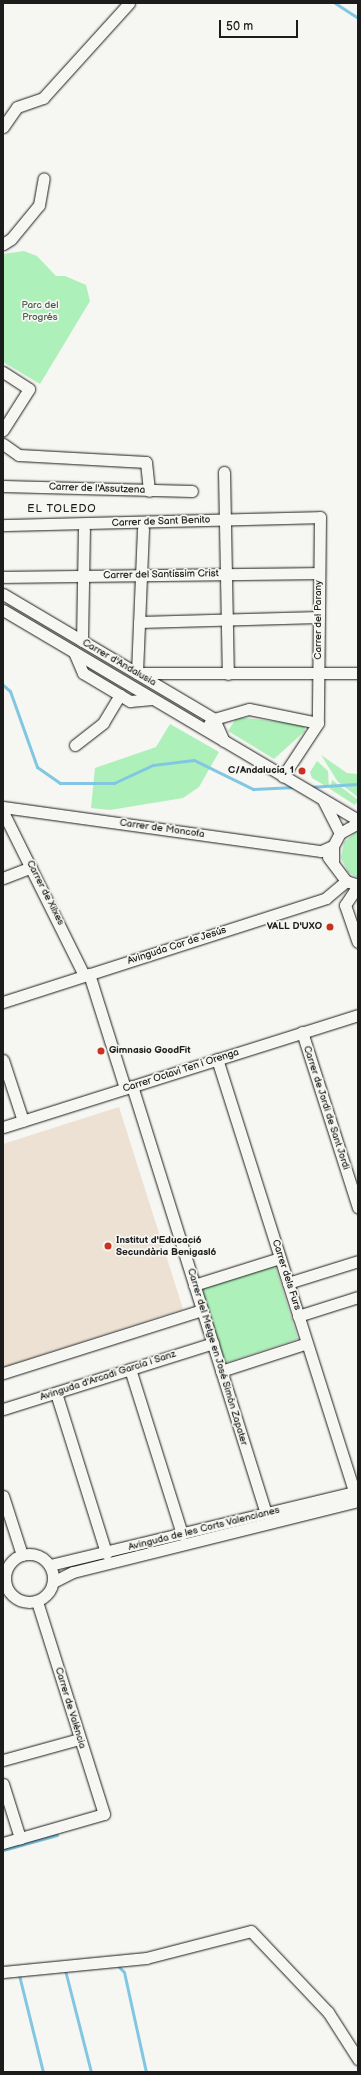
<!DOCTYPE html>
<meta charset="utf-8">
<style>
body{margin:0}
#map{position:relative;width:361px;height:2075px;overflow:hidden;background:#f6f6f2;font-family:"Balsamiq Sans",sans-serif}
div>[style]{position:absolute}
.built>*{inset:0;background:#ece1d2}
.green>*{inset:0;background:#aef0ba}
.stream>*{height:3px;margin:-1.5px;padding:0 1.5px;transform-origin:1.5px;border-radius:1.5px;background:#81c7e2}
.roads{filter:drop-shadow(0 0 1px #1c1c1c) drop-shadow(0 0 1px #1c1c1c)}
.minor>*{height:11px;margin:-5.5px;padding:0 5.5px;transform-origin:5.5px;border-radius:5.5px;background:#f6f6f2}
.minor>.ring{margin:-5.5px;padding:0;box-sizing:content-box;background:none;border:11px solid #f6f6f2;border-radius:50%}
.dots>*{width:11px;height:11px;translate:-50% -50%;box-sizing:border-box;border:2px solid #f6f6f2;border-radius:50%}
span{translate:-50% -50%;white-space:nowrap;text-align:center;line-height:1.15;-webkit-text-stroke:3.5px #f6f6f2;paint-order:stroke}
.park-label{font-size:10px;color:#485c4b}
.street-label{font-size:10px;color:#1c1c1c}
.poi-label{font-size:10px;color:#1c1c1c;font-weight:700}
.right{translate:-100% -50%;text-align:right}
.left{translate:0 -50%;text-align:left}
.neighbourhood-label{font-size:11px;color:#1c1c1c;letter-spacing:1px}
.frame{position:absolute;inset:0;border:4px solid #1c1c1c;pointer-events:none}
.scale{position:absolute;left:219px;top:20px;width:79px;height:18px;box-sizing:border-box;border:2px solid #1c1c1c;border-top:0;padding-left:5px;font-size:12px;line-height:14px;white-space:nowrap;color:#1c1c1c;-webkit-text-stroke:3px #f6f6f2;paint-order:stroke}
</style>
<div id="map">
<div class="built">
<i style="clip-path:polygon(119px 1107px,183px 1309px,3px 1367px,3px 1144px)"></i>
</div>
<div class="green">
<i style="clip-path:polygon(24px 251px,37px 256px,56px 276px,65px 276px,86px 285px,90px 301px,40px 384px,3px 362px,3px 254px)"></i>
<i style="clip-path:polygon(237px 717px,304px 725px,305px 731px,274px 759px,228px 731px)"></i>
<i style="clip-path:polygon(170px 724px,219px 752px,199px 787px,183px 798px,110px 810px,91px 808px,95px 768px,156px 747px)"></i>
<i style="clip-path:polygon(321px 755px,347px 773px,358px 774px,358px 797px,338px 782px)"></i>
<i style="clip-path:polygon(317px 761px,328px 771px,329px 788px,312px 778px,310px 772px)"></i>
<i style="clip-path:polygon(332px 780px,358px 800px,355px 805px,330px 789px)"></i>
<i style="clip-path:polygon(358px 831px,358px 878px,348px 872px,341px 858px,344px 842px)"></i>
<i style="clip-path:polygon(275px 1265px,298px 1339px,225px 1363px,201px 1288px)"></i>
</div>
<div class="stream">
<i style="left:335px;top:3px;width:27px;rotate:33deg"></i>
<i style="left:3px;top:685px;width:9px;rotate:41deg"></i>
<i style="left:10px;top:691px;width:81px;rotate:70.4deg"></i>
<i style="left:37px;top:767px;width:28px;rotate:35deg"></i>
<i style="left:60px;top:783px;width:54px"></i>
<i style="left:114px;top:783px;width:43px;rotate:-24.8deg"></i>
<i style="left:153px;top:765px;width:41px;rotate:-7deg"></i>
<i style="left:194px;top:760px;width:66px;rotate:26.2deg"></i>
<i style="left:253px;top:789px;width:42px;rotate:-2.7deg"></i>
<i style="left:308px;top:787px;width:50px;rotate:-3.4deg"></i>
<i style="left:3px;top:1850px;width:56px;rotate:-15.5deg"></i>
<i style="left:116px;top:1964px;width:11px;rotate:45deg"></i>
<i style="left:124px;top:1972px;width:102px;rotate:77.6deg"></i>
<i style="left:65px;top:1970px;width:105px;rotate:75.7deg"></i>
<i style="left:19px;top:1975px;width:100px;rotate:76.1deg"></i>
</div>
<div class="roads">
<div class="minor">
<i style="left:3px;top:127px;width:24px;rotate:-55deg"></i>
<i style="left:17px;top:107px;width:28px;rotate:-19deg"></i>
<i style="left:43px;top:98px;width:128px;rotate:-47.8deg"></i>
<i style="left:3px;top:244px;width:9px;rotate:-32deg"></i>
<i style="left:11px;top:239px;width:44px;rotate:-50.5deg"></i>
<i style="left:39px;top:205px;width:27px;rotate:-80deg"></i>
<i style="left:3px;top:372px;width:31px;rotate:33deg"></i>
<i style="left:29px;top:389px;width:49px;rotate:122.4deg"></i>
<i style="left:3px;top:444px;width:19px;rotate:35deg"></i>
<i style="left:19px;top:455px;width:127px;rotate:3.2deg"></i>
<i style="left:146px;top:462px;width:29px;rotate:84deg"></i>
<i style="left:224px;top:472px;width:202px;rotate:88.9deg"></i>
<i style="left:3px;top:486px;width:189px;rotate:1.5deg"></i>
<i style="left:3px;top:525px;width:317px;rotate:-1.4deg"></i>
<i style="left:320px;top:517px;width:206px;rotate:90.6deg"></i>
<i style="left:318px;top:723px;width:64px;rotate:123.4deg"></i>
<i style="left:143px;top:529px;width:144px;rotate:92.4deg"></i>
<i style="left:137px;top:673px;width:221px"></i>
<i style="left:3px;top:577px;width:316px;rotate:-0.7deg"></i>
<i style="left:3px;top:594px;width:245px;rotate:30.6deg"></i>
<i style="left:214px;top:719px;width:24px;rotate:66deg"></i>
<i style="left:3px;top:610px;width:412px;rotate:30.6deg"></i>
<i style="left:139px;top:622px;width:180px;rotate:-1.6deg"></i>
<i style="left:82px;top:641px;width:111px;rotate:-89deg"></i>
<i style="left:74px;top:652px;width:23px;rotate:67deg"></i>
<i style="left:83px;top:673px;width:55px;rotate:30.8deg"></i>
<i style="left:130px;top:701px;width:22px;rotate:-5deg"></i>
<i style="left:209px;top:724px;width:7px;rotate:-45deg"></i>
<i style="left:214px;top:719px;width:36px;rotate:-16deg"></i>
<i style="left:249px;top:709px;width:70px;rotate:11.5deg"></i>
<i style="left:75px;top:745px;width:36px;rotate:-38deg"></i>
<i style="left:103px;top:723px;width:33px;rotate:-59deg"></i>
<i style="left:323px;top:800px;width:37px;rotate:63deg"></i>
<i style="left:3px;top:807px;width:321px;rotate:7.9deg"></i>
<i style="left:321px;top:851px;width:13px;rotate:-23deg"></i>
<i style="left:3px;top:812px;width:182px;rotate:63.6deg"></i>
<i style="left:328px;top:857px;width:30px;rotate:53deg"></i>
<i style="left:346px;top:881px;width:13px;rotate:18deg"></i>
<i style="left:333px;top:862px;width:16px;rotate:-90deg"></i>
<i style="left:333px;top:846px;width:15px;rotate:-62deg"></i>
<i style="left:340px;top:833px;width:21px;rotate:-29deg"></i>
<i style="left:3px;top:878px;width:30px;rotate:-21deg"></i>
<i style="left:345px;top:905px;width:39px;rotate:71deg"></i>
<i style="left:345px;top:905px;width:23px;rotate:-56deg"></i>
<i style="left:89px;top:974px;width:120px;rotate:72.5deg"></i>
<i style="left:3px;top:1002px;width:339px;rotate:-17.8deg"></i>
<i style="left:326px;top:898px;width:26px;rotate:-40deg"></i>
<i style="left:302px;top:1032px;width:184px;rotate:72.3deg"></i>
<i style="left:217px;top:1059px;width:454px;rotate:72.4deg"></i>
<i style="left:3px;top:1060px;width:64px;rotate:71.8deg"></i>
<i style="left:132px;top:1086px;width:448px;rotate:72.6deg"></i>
<i style="left:3px;top:1127px;width:372px;rotate:-17.5deg"></i>
<i style="left:288px;top:1283px;width:73px;rotate:-17.4deg"></i>
<i style="left:194px;top:1285px;width:90px;rotate:-17.4deg"></i>
<i style="left:298px;top:1316px;width:63px;rotate:-17.6deg"></i>
<i style="left:130px;top:1369px;width:173px;rotate:72.5deg"></i>
<i style="left:221px;top:1371px;width:90px;rotate:-18deg"></i>
<i style="left:3px;top:1373px;width:209px;rotate:-17.6deg"></i>
<i style="left:56px;top:1393px;width:168px;rotate:72.6deg"></i>
<i style="left:3px;top:1409px;width:220px;rotate:-17.4deg"></i>
<i style="left:3px;top:1496px;width:62px;rotate:72.1deg"></i>
<i class="ring" style="left:5px;top:1554px;width:37px;height:37px"></i>
<i style="left:50px;top:1565px;width:317px;rotate:-13.5deg"></i>
<i style="left:53px;top:1582px;width:22px;rotate:-27deg"></i>
<i style="left:73px;top:1572px;width:294px;rotate:-14deg"></i>
<i style="left:3px;top:1760px;width:79px;rotate:-15.4deg"></i>
<i style="left:3px;top:1784px;width:57px;rotate:72.5deg"></i>
<i style="left:3px;top:1843px;width:105px;rotate:-16deg"></i>
<i style="left:104px;top:1814px;width:223px;rotate:-107.5deg"></i>
<i style="left:3px;top:1972px;width:144px;rotate:-5.6deg"></i>
<i style="left:146px;top:1958px;width:108px;rotate:-14.4deg"></i>
<i style="left:251px;top:1931px;width:112px;rotate:46.5deg"></i>
<i style="left:328px;top:2012px;width:56px;rotate:57.4deg"></i>
</div>
</div>
<div class="dots">
<i style="left:302px;top:771px;background:#c8321e"></i>
<i style="left:330px;top:927px;background:#c8321e"></i>
<i style="left:101px;top:1051px;background:#c8321e"></i>
<i style="left:108px;top:1246px;background:#c8321e"></i>
</div>
<div class="park-label">
<span style="left:40px;top:311px">Parc del<br>Progrés</span>
</div>
<div class="street-label">
<span style="left:97px;top:489px;rotate:2deg">Carrer de l'Assutzena</span>
<span style="left:161px;top:522px;rotate:-2deg">Carrer de Sant Benito</span>
<span style="left:161px;top:575px;rotate:-1deg">Carrer del Santíssim Crist</span>
<span style="left:319px;top:620px;rotate:-90deg">Carrer del Parany</span>
<span style="left:119px;top:663px;rotate:30deg">Carrer d'Andalusia</span>
<span style="left:162px;top:829px;rotate:8deg">Carrer de Moncofa</span>
<span style="left:45px;top:893px;rotate:63deg">Carrer de Xilxes</span>
<span style="left:177px;top:946px;rotate:-18deg">Avinguda Cor de Jesús</span>
<span style="left:181px;top:1071px;rotate:-18deg">Carrer Octavi Ten i Orenga</span>
<span style="left:326px;top:1108px;rotate:72deg">Carrer de Jordi de Sant Jordi</span>
<span style="left:286px;top:1275px;rotate:72deg">Carrer dels Furs</span>
<span style="left:217px;top:1357px;rotate:73deg">Carrer del Metge en José Simón Zapater</span>
<span style="left:108px;top:1376px;rotate:-18deg">Avinguda d'Arcadi García i Sanz</span>
<span style="left:204px;top:1529px;rotate:-14deg">Avinguda de les Corts Valencianes</span>
<span style="left:70px;top:1708px;rotate:73deg">Carrer de València</span>
</div>
<div class="poi-label">
<span class="right" style="left:294px;top:771px">C/Andalucía, 1</span>
<span class="right" style="left:322px;top:927px">VALL D'UXO</span>
<span class="left" style="left:109px;top:1051px">Gimnasio GoodFit</span>
<span class="left" style="left:116px;top:1246px">Institut d'Educació<br>Secundària Benigasló</span>
</div>
<div class="neighbourhood-label">
<span style="left:62px;top:509px">EL TOLEDO</span>
</div>
<div class="frame"></div>
<div class="scale">50 m</div>
</div>
